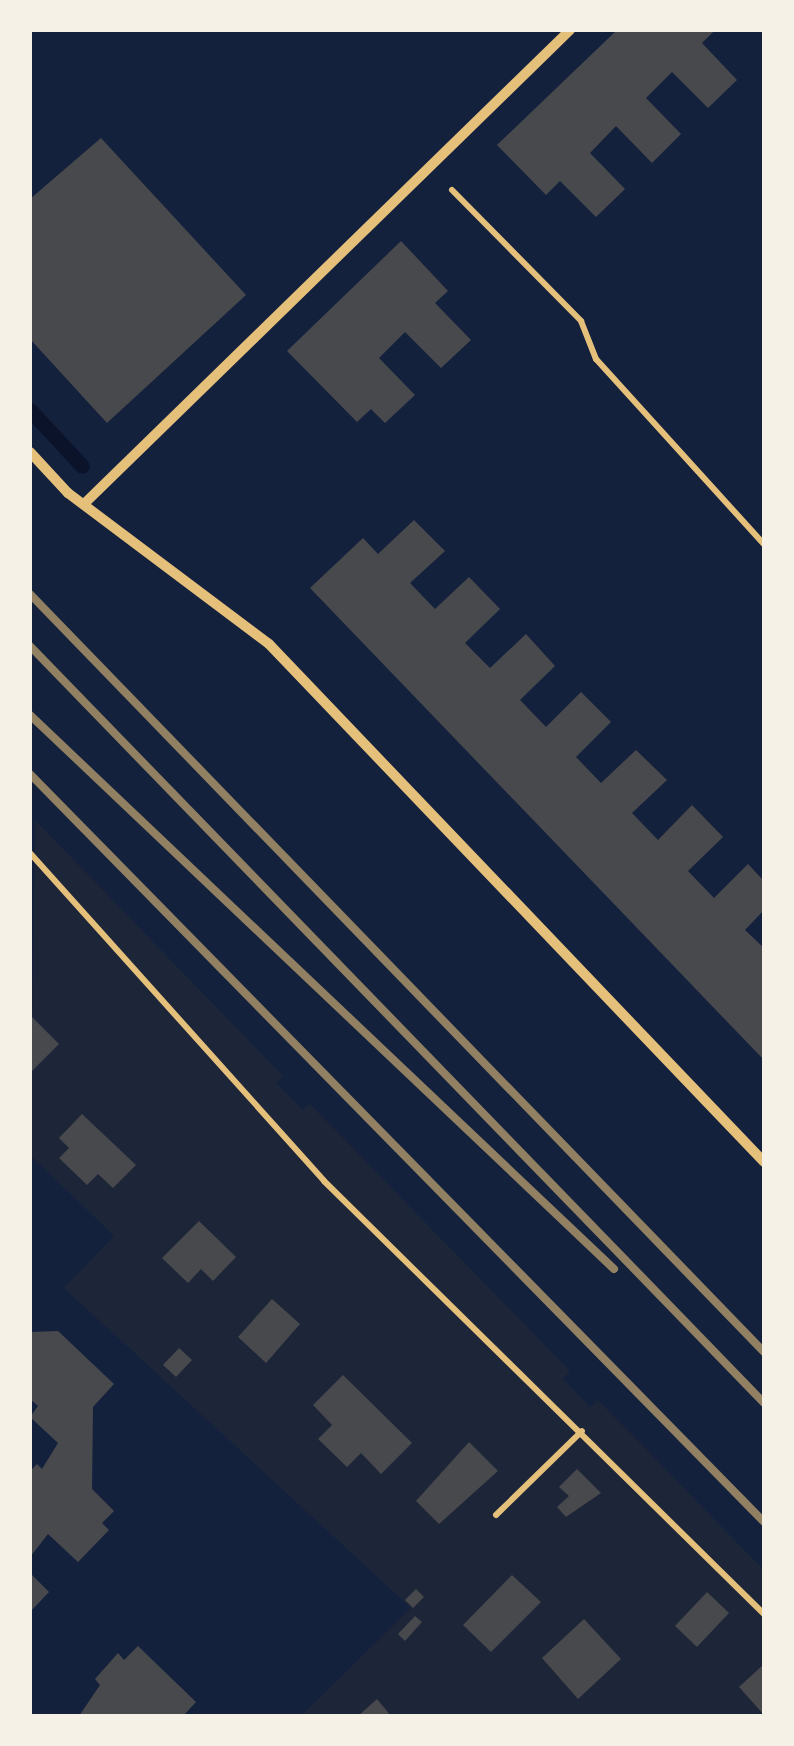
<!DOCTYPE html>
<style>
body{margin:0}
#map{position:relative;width:794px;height:1746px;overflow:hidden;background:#14213d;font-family:"Sofia Sans Condensed",sans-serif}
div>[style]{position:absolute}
.green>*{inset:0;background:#1d2539}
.stream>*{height:15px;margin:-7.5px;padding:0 7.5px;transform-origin:7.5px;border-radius:7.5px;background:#0b132b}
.building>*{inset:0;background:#48494c}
.path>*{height:6px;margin:-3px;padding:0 3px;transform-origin:3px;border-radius:3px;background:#e5c07b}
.minor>*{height:10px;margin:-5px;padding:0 5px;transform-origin:5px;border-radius:5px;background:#e5c07b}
.rail>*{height:8px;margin:-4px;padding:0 4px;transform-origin:4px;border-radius:4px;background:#918062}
span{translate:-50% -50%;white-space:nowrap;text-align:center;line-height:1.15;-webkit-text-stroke:10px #f6f1e7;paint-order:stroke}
.frame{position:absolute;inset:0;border:32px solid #f6f1e7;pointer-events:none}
</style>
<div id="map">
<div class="green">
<i style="clip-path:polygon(35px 820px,283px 1076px,276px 1083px,303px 1110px,310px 1104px,570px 1371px,563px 1379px,590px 1407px,598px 1400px,764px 1570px,764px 1716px,301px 1716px,411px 1608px,64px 1288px,114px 1236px,30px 1155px)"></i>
</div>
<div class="stream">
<i style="left:30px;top:410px;width:76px;rotate:47.1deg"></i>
</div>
<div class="building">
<i style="clip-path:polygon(617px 30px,715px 30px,702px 43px,737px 80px,708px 108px,672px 72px,646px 98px,681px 134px,652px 163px,616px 126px,590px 153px,625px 189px,596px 217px,560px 181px,546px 195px,497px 145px)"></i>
<i style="clip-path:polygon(101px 138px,246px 295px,107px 423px,30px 339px,30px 199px)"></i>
<i style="clip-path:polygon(401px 241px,448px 291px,435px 303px,471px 340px,441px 368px,405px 332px,379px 358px,415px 395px,385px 423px,371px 409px,357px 422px,287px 351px)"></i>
<i style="clip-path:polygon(414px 520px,445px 551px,410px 583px,435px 609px,469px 577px,500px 609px,465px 643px,490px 668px,526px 634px,555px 666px,520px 700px,546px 727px,581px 692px,611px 722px,576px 757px,601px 783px,636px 750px,667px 780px,632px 813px,658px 840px,692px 805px,723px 837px,688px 871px,714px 898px,748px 864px,764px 881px,764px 910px,745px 930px,764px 948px,764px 1060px,310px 588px,363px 538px,378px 554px)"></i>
<i style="clip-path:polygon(30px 1015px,59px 1044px,30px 1073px)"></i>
<i style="clip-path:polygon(82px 1114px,136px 1165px,113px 1188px,98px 1174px,87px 1185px,59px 1158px,69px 1148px,59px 1138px)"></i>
<i style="clip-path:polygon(199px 1221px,236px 1257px,213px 1281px,201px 1269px,188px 1283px,162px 1258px)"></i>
<i style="clip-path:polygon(272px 1299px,300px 1324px,266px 1363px,238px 1337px)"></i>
<i style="clip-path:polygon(58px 1331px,114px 1384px,93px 1407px,92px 1489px,114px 1511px,102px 1523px,109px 1530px,78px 1562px,48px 1534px,30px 1557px,30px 1471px,37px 1464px,42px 1469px,58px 1443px,30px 1417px,38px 1406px,30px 1399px,30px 1332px)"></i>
<i style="clip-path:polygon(179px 1348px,192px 1360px,176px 1377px,163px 1365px)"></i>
<i style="clip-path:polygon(343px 1375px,412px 1443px,381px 1474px,361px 1453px,347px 1467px,318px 1439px,332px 1425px,313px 1405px)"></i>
<i style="clip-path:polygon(469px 1442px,498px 1471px,439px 1524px,416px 1501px)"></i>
<i style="clip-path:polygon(577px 1469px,601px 1493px,566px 1517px,557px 1507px,569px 1496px,559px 1487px)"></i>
<i style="clip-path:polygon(30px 1573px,49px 1592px,30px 1612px)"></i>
<i style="clip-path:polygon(512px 1575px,541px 1602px,491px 1652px,463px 1625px)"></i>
<i style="clip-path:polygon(416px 1589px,424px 1597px,413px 1608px,405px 1600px)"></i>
<i style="clip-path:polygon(707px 1592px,729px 1613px,697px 1647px,675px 1626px)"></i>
<i style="clip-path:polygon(415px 1616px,422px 1622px,405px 1641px,398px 1634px)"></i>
<i style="clip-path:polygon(584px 1619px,621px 1659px,578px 1699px,542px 1658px)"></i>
<i style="clip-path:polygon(138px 1646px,196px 1702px,183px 1716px,79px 1716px,100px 1685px,95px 1679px,118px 1653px,124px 1660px)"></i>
<i style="clip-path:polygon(764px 1664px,764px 1715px,739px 1687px)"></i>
<i style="clip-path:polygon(377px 1699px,391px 1716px,358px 1716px)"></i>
</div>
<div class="path">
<i style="left:452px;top:190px;width:184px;rotate:45.4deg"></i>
<i style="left:581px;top:321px;width:41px;rotate:68.5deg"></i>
<i style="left:596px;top:359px;width:250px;rotate:47.8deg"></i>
<i style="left:30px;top:853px;width:440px;rotate:48.1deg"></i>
<i style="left:324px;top:1181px;width:617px;rotate:44.54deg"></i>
<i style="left:496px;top:1515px;width:120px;rotate:-44.3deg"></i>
</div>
<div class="minor">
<i style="left:30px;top:452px;width:56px;rotate:47.2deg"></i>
<i style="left:68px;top:493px;width:251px;rotate:36.9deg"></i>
<i style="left:269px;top:644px;width:716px;rotate:46.3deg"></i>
<i style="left:86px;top:502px;width:676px;rotate:-44.28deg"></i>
</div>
<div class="rail">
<i style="left:30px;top:594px;width:1055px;rotate:45.92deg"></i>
<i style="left:30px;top:646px;width:1054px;rotate:45.88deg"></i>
<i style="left:30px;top:715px;width:805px;rotate:43.49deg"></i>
<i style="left:30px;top:774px;width:1048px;rotate:45.54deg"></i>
</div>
<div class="frame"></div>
</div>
